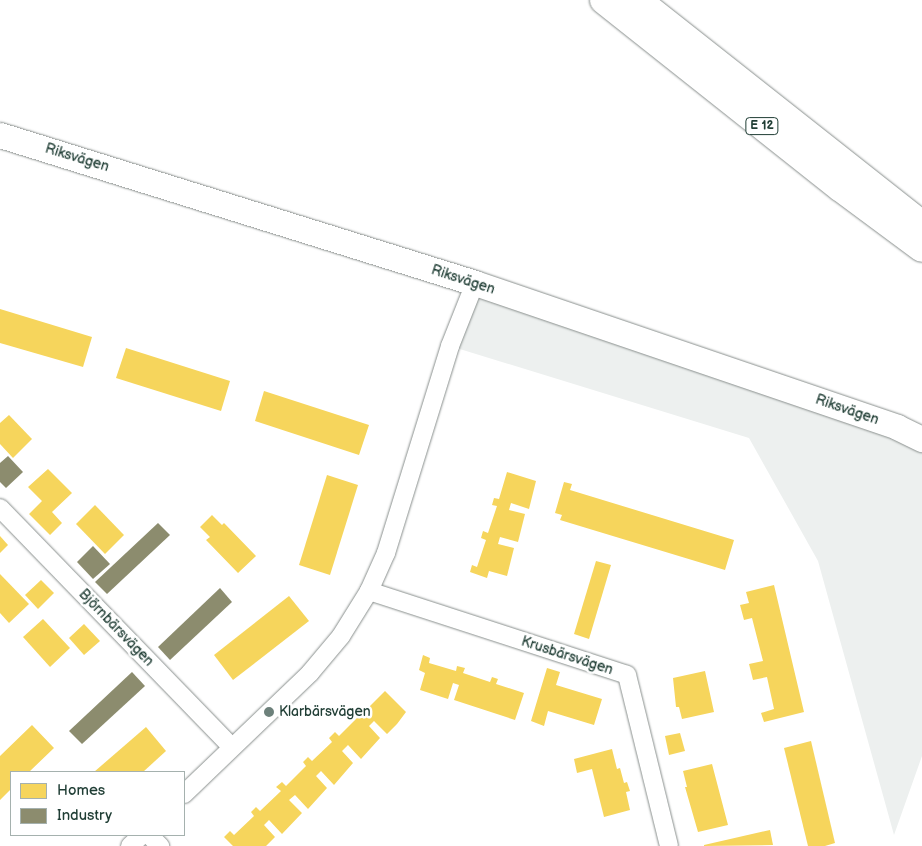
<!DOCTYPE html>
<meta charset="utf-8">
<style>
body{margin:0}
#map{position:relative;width:922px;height:846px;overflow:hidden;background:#fff;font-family:"Balsamiq Sans",sans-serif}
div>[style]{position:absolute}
.built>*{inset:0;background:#edf0ef}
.homes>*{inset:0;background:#f6d55c}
.industry>*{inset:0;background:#8c8c6e}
.roads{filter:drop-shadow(0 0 1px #898f8d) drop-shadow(0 0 1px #898f8d)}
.street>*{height:18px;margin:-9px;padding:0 9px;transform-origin:9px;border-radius:9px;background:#fff}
.secondary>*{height:25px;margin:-12.5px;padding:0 12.5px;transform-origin:12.5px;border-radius:12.5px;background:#fff}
.highway>*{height:28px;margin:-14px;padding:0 14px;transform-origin:14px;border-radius:14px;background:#fff}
.dots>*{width:14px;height:14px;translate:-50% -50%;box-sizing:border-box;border:2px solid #fff;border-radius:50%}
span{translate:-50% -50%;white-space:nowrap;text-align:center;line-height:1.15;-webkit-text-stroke:5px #fff;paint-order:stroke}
.shield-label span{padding:1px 4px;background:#fff;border:1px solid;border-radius:4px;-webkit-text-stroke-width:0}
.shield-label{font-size:12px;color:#1f3d34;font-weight:700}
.street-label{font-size:14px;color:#1f3d34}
.poi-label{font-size:14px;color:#1f3d34}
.left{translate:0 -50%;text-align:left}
.legend{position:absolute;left:10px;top:771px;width:175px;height:65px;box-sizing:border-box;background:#fff;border:1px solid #a5b1ae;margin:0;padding:6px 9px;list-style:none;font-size:15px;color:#1f3d34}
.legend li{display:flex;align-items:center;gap:10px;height:25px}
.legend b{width:25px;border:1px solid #a5b1ae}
</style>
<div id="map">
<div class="built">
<i style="clip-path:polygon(475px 283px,922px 439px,922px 756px,894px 835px,818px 561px,749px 438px,450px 346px)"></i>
</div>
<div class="homes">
<i style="clip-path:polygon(0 309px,92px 337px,83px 367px,0 343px)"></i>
<i style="clip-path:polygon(126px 348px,230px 381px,221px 411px,116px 378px)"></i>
<i style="clip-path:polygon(264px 391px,369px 425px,359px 455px,255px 421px)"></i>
<i style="clip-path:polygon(9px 415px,32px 439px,13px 458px,0 444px,0 423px)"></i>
<i style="clip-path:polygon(48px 469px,72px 493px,52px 512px,62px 523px,50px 535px,29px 514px,42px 501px,28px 487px)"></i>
<i style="clip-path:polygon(507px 472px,536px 481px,529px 509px,511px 503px,509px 510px,525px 514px,518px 542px,500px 537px,498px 544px,514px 548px,507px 576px,489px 571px,487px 578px,470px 572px,472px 565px,477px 567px,486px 540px,481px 538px,483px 531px,488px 533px,497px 506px,492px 505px,494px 498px,499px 499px)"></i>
<i style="clip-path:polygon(327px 475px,358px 485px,330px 575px,299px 565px)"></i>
<i style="clip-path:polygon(564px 482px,572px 484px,570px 490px,734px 540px,725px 570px,560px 520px,562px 515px,555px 513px)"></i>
<i style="clip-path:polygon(95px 505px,124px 535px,105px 554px,76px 524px)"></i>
<i style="clip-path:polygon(212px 515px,222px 525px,224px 523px,256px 556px,238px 573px,206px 540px,210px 537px,200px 527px)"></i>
<i style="clip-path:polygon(0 536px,8px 545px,0 553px)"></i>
<i style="clip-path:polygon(596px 561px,611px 565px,589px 639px,574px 634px)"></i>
<i style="clip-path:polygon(0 574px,29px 604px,9px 623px,0 613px)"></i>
<i style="clip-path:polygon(41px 580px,54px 593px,38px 609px,25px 595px)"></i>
<i style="clip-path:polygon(774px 585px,804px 712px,764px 722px,761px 713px,774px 709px,767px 677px,753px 680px,749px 664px,763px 661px,752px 618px,744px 620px,740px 605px,749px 603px,746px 592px)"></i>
<i style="clip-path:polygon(289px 596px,309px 621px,233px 680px,214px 655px)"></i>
<i style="clip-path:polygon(43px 619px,70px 648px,50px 667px,23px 637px)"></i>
<i style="clip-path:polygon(84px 624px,100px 641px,84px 655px,69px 638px)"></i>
<i style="clip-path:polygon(423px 655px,430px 658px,429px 663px,456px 671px,457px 666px,465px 668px,463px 673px,490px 682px,492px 677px,498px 679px,496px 684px,524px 693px,515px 720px,454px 700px,459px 685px,453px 683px,448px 699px,420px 690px,425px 673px,419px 670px)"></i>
<i style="clip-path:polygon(547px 668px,560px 672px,556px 685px,602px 699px,594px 725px,548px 711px,544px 726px,531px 721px)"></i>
<i style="clip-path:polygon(705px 671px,714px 712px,682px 719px,679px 707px,676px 707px,673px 678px)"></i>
<i style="clip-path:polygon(385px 691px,406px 712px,397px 724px,387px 734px,374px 721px,369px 726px,380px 738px,361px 759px,348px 745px,342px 751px,353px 763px,334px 785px,321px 771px,316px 776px,327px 788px,308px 809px,295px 795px,289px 800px,302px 813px,282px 834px,269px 820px,264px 825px,275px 837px,266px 846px,233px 846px,224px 837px,230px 831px,234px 835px,254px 816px,251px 812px,256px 807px,260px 811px,281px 791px,276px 787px,282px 782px,286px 786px,306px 766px,303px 762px,308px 757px,312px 761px,332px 742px,329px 738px,335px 732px,339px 736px,359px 716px,356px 712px,361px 707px,365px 711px)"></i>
<i style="clip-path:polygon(32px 725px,54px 748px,29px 772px,11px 772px,11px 789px,0 800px,0 756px)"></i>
<i style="clip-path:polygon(146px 727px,166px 751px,143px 772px,94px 772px)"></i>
<i style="clip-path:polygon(680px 733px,685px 751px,669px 755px,665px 736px)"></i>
<i style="clip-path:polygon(811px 741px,835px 843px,825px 846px,808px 846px,784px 748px)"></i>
<i style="clip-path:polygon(612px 749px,617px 769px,620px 768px,624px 783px,627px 782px,630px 791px,626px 792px,630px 810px,604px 817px,592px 769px,577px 773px,574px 759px)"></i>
<i style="clip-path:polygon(712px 764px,728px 825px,698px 832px,685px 787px,687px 787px,683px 771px)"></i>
<i style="clip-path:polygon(770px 830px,773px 845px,704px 846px,704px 845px)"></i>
</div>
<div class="industry">
<i style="clip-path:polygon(8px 456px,23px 472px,6px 488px,0 482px,0 463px)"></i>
<i style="clip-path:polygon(158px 523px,170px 535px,107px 594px,95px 582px)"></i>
<i style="clip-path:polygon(93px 546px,110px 564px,93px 579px,77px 562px)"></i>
<i style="clip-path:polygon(220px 588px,232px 602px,170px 660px,158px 647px)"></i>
<i style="clip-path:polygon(132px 672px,145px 686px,82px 744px,69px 731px)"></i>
</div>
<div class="roads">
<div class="street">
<i style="left:0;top:508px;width:333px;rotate:45.9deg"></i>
<i style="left:369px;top:591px;width:271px;rotate:18deg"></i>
<i style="left:627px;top:675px;width:176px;rotate:76.2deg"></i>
<i style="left:184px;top:794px;width:175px;rotate:-43.8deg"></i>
<i style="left:310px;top:673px;width:48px;rotate:-50deg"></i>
<i style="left:341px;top:636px;width:53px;rotate:-58.1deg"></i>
<i style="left:369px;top:591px;width:42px;rotate:-65.9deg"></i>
<i style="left:386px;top:553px;width:217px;rotate:-72.8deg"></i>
<i style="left:450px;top:346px;width:68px;rotate:-68.4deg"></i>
<i style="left:149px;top:835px;width:16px;rotate:45deg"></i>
<i style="left:130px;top:846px;width:16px;rotate:-43deg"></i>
</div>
<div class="secondary">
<i style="left:0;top:135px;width:498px;rotate:17.3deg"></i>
<i style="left:475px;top:283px;width:446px;rotate:18.8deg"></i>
<i style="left:897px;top:427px;width:28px;rotate:26deg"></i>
</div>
<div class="highway">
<i style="left:604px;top:0;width:301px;rotate:38.4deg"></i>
<i style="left:840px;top:187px;width:102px;rotate:36.6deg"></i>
<i style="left:637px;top:0;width:363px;rotate:38.3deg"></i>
</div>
</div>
<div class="dots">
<i style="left:269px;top:712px;background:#6d817b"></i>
</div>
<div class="shield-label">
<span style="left:762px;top:126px">E 12</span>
</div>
<div class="street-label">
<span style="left:77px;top:158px;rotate:17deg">Riksvägen</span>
<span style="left:463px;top:280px;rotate:18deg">Riksvägen</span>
<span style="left:847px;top:410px;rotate:19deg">Riksvägen</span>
<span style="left:116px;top:628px;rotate:46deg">Björnbärsvägen</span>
<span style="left:567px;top:656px;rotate:18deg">Krusbärsvägen</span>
</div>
<div class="poi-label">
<span class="left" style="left:279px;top:712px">Klarbärsvägen</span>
</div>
<ul class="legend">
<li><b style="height:14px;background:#f6d55c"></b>Homes</li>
<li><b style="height:14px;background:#8c8c6e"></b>Industry</li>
</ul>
</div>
